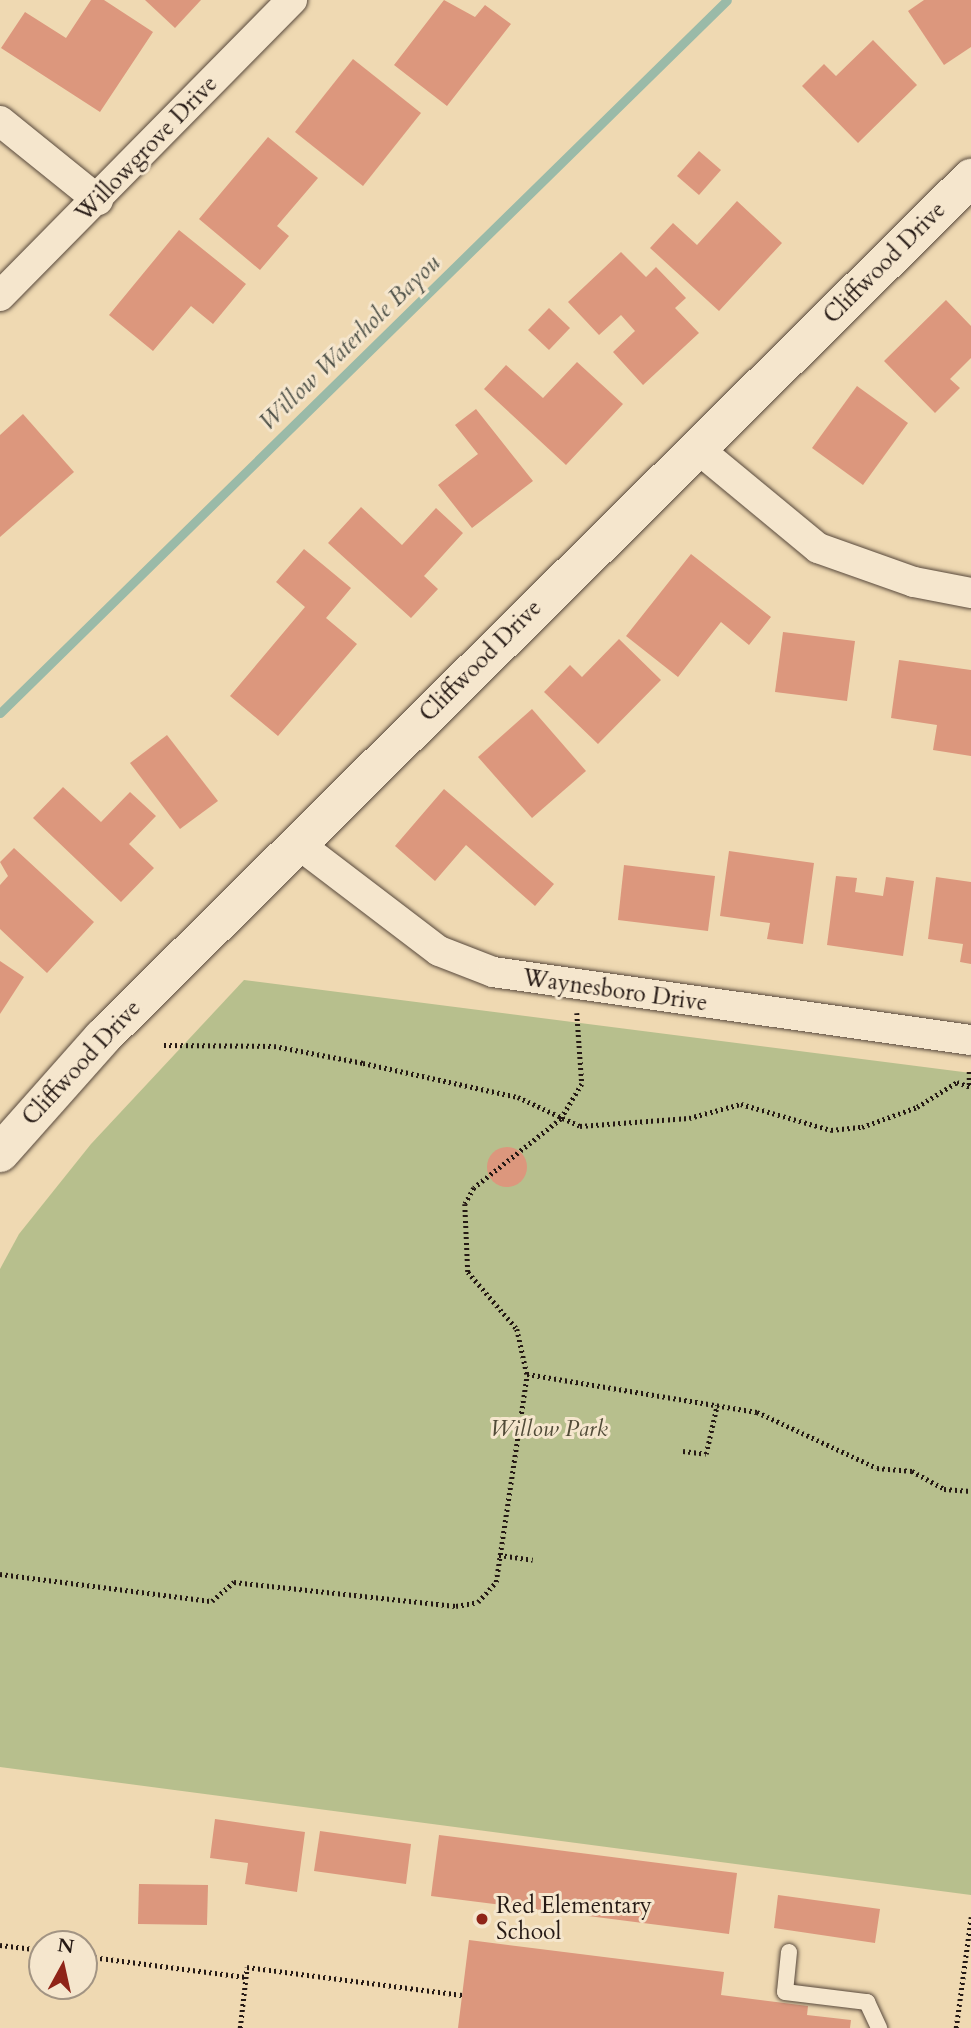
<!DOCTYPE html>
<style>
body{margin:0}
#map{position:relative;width:971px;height:2028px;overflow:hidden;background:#efd9b2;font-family:Cardo,serif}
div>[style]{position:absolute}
.green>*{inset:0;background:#b7bf8d}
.stream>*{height:9px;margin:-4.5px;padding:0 4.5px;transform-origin:4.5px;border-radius:4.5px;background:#9abaa8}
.building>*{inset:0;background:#dc977d}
.round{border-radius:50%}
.path>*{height:4.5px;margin-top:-2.25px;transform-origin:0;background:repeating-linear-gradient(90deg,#251914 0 2px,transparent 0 5.5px)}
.roads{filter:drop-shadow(0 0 2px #58493c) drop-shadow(0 0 2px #58493c)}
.service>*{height:16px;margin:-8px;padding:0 8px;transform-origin:8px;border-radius:8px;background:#f5e6cd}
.minor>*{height:30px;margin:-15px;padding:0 15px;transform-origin:15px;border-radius:15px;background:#f5e6cd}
.tertiary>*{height:38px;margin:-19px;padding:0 19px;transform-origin:19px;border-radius:19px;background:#f5e6cd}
.dots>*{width:19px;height:19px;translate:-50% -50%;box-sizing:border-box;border:4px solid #f5e6cd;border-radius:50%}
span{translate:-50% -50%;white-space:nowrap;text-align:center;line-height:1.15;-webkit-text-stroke:6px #f5e6cd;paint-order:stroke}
.street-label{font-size:23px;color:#251914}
.park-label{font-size:23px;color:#514b38;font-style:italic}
.poi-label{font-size:23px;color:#251914}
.left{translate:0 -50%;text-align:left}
.water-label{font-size:24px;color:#4e5148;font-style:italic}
.north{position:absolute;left:28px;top:1930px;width:70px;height:70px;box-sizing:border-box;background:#f5e6cd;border:2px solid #a29483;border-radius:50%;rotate:8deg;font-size:19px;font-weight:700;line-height:28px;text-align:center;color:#251914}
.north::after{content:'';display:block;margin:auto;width:24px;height:32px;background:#8f2418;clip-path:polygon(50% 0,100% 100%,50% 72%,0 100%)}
</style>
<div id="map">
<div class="green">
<i style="clip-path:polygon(244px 980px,971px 1073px,971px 1895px,0 1767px,0 1269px,19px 1234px,91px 1144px)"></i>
</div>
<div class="stream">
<i style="left:0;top:713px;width:1018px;rotate:-44.44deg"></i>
</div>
<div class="building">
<i style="clip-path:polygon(91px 0,104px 0,153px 32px,100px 112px,1px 48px,25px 12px,66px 38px)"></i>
<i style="clip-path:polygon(145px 0,201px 0,175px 28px)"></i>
<i style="clip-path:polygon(444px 0,475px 17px,485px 5px,511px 24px,447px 106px,394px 65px)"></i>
<i style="clip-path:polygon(924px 0,971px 0,971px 47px,944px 65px,908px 11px)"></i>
<i style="clip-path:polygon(873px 40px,917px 85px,858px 143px,802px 86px,824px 64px,836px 76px)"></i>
<i style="clip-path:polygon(353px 59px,421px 113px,363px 186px,295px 132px)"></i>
<i style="clip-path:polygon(268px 137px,318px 178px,277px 226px,289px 236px,260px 270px,199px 219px)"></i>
<i style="clip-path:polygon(699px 151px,721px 170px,699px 195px,677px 176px)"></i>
<i style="clip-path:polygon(737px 201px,782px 243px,719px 311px,650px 248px,673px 223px,697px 245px)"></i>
<i style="clip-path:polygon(179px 230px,246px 284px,213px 324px,191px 306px,153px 351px,109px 315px)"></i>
<i style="clip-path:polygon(621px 252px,646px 277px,656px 267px,686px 298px,675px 308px,699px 333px,643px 385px,613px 352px,635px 331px,621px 315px,599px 335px,568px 302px)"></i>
<i style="clip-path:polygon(946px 300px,971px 326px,971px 358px,950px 379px,960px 388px,935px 413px,884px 361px)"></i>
<i style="clip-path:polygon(549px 308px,570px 328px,549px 350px,528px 330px)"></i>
<i style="clip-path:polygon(577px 362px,623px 404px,566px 465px,484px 389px,506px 365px,543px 398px)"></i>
<i style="clip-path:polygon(857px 386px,908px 423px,863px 485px,812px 448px)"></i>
<i style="clip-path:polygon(476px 409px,533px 481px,472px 528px,438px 485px,478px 454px,455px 425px)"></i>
<i style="clip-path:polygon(23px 414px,74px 472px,0 537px,0 435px)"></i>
<i style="clip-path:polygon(361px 507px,402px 545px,436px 508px,463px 533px,424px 576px,438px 589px,411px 618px,328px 543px)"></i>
<i style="clip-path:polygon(304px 549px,351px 588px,326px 618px,357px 644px,278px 736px,230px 696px,305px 607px,276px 582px)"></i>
<i style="clip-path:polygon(691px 554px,771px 617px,749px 645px,721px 622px,678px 677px,626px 636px)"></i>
<i style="clip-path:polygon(783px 632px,855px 641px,847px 701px,775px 692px)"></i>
<i style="clip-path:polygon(619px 639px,661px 680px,598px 744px,544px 692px,570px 665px,582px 677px)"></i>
<i style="clip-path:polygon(899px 660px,971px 670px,971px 756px,933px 750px,937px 725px,891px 718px)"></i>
<i style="clip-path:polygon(532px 709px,586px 771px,532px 818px,478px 757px)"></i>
<i style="clip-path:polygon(167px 735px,218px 801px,180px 829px,130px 763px)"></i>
<i style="clip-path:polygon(63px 787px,101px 822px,130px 792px,156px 816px,129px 844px,154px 868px,121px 902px,33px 818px)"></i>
<i style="clip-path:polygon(444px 789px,554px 884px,535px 906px,466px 845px,435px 881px,395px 846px)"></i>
<i style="clip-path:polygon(14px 848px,94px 922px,47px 973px,0 929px,0 885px,8px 876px,0 862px)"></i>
<i style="clip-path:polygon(729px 851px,814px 863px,803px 944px,767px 939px,770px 923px,720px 916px)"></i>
<i style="clip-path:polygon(624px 865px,715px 876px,708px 931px,618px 920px)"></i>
<i style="clip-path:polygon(836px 876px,857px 878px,855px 892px,883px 896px,886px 877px,914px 881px,903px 956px,827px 945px)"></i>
<i style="clip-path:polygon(936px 877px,971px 882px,971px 964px,960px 962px,963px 944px,928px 939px)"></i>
<i style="clip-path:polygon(0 961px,24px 977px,0 1014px)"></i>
<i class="round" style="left:487px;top:1147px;width:40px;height:40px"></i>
<i style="clip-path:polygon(215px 1819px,305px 1832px,297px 1892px,245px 1884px,248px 1863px,210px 1858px)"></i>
<i style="clip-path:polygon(320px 1831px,411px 1844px,406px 1884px,314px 1871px)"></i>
<i style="clip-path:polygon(439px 1835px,737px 1873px,729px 1934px,431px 1896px)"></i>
<i style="clip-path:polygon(139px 1884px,208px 1885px,207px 1925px,138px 1924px)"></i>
<i style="clip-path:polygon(778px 1895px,880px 1909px,875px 1943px,774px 1928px)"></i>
<i style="clip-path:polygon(469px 1940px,724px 1972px,721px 1995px,808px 2006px,807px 2015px,851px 2020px,850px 2028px,458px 2028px)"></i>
</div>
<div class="path">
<i style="left:577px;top:1013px;width:71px;rotate:86deg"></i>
<i style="left:582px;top:1084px;width:41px;rotate:121deg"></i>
<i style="left:561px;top:1119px;width:111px;rotate:141.6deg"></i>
<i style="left:474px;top:1188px;width:18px;rotate:119deg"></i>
<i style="left:465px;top:1204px;width:68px;rotate:87.5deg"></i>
<i style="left:468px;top:1272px;width:75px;rotate:49.3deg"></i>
<i style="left:517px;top:1329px;width:46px;rotate:77.5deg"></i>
<i style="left:527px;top:1374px;width:233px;rotate:9.4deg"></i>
<i style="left:757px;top:1412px;width:132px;rotate:25deg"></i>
<i style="left:877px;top:1468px;width:35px;rotate:5deg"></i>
<i style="left:912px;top:1471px;width:37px;rotate:29deg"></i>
<i style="left:944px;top:1489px;width:27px;rotate:4deg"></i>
<i style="left:164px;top:1045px;width:110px;rotate:0.5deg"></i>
<i style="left:274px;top:1046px;width:91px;rotate:10.8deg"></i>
<i style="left:363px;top:1063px;width:159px;rotate:12.4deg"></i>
<i style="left:518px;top:1097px;width:68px;rotate:25.1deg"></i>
<i style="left:580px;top:1126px;width:109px;rotate:-4.2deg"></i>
<i style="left:689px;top:1118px;width:54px;rotate:-15.1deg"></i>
<i style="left:741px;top:1104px;width:94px;rotate:16.1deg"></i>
<i style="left:831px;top:1130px;width:31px;rotate:-6deg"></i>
<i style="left:862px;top:1127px;width:59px;rotate:-20deg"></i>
<i style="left:917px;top:1107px;width:47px;rotate:-32deg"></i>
<i style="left:957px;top:1082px;width:15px;rotate:20deg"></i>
<i style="left:969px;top:1085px;width:16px;rotate:-90deg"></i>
<i style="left:683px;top:1451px;width:23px;rotate:7deg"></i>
<i style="left:706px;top:1454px;width:50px;rotate:-77.3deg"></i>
<i style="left:499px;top:1555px;width:34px;rotate:8deg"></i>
<i style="left:0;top:1574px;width:214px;rotate:7.3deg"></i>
<i style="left:212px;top:1601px;width:29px;rotate:-41deg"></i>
<i style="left:234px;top:1582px;width:223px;rotate:6.2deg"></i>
<i style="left:456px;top:1606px;width:22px;rotate:-10deg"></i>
<i style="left:478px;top:1602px;width:27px;rotate:-48deg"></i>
<i style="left:496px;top:1582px;width:210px;rotate:-81.5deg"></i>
<i style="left:0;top:1945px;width:42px;rotate:6.8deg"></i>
<i style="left:84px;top:1956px;width:163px;rotate:7.4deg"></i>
<i style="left:240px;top:2028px;width:61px;rotate:-83.5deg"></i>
<i style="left:247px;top:1967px;width:217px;rotate:7.4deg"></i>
<i style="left:956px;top:2028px;width:112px;rotate:-82.3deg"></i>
</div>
<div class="roads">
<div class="service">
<i style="left:789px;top:1952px;width:40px;rotate:95.7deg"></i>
<i style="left:785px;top:1992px;width:83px;rotate:7deg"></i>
<i style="left:867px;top:2002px;width:29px;rotate:65deg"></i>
</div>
<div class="minor">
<i style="left:0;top:121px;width:126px;rotate:38.9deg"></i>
<i style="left:0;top:296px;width:416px;rotate:-45.4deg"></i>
<i style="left:697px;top:448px;width:157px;rotate:39.6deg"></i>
<i style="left:818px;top:548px;width:102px;rotate:19.5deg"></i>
<i style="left:914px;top:582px;width:58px;rotate:10.9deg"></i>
<i style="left:297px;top:843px;width:178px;rotate:37.3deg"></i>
<i style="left:439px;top:951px;width:58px;rotate:21.3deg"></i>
<i style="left:493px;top:972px;width:483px;rotate:8.1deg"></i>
</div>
<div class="tertiary">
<i style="left:0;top:1153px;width:154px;rotate:-48.4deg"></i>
<i style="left:102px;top:1038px;width:1223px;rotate:-44.7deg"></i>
</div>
</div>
<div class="dots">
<i style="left:482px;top:1919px;background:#8f2418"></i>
</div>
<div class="street-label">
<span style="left:147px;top:149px;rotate:-46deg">Willowgrove Drive</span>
<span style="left:885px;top:263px;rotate:-45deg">Cliffwood Drive</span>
<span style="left:481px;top:661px;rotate:-45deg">Cliffwood Drive</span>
<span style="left:615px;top:991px;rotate:8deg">Waynesboro Drive</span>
<span style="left:82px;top:1063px;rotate:-47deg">Cliffwood Drive</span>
</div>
<div class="park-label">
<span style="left:549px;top:1429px">Willow Park</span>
</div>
<div class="poi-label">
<span class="left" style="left:496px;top:1919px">Red Elementary<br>School</span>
</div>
<div class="water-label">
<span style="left:350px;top:343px;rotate:-44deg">Willow Waterhole Bayou</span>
</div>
<div class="north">N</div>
</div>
